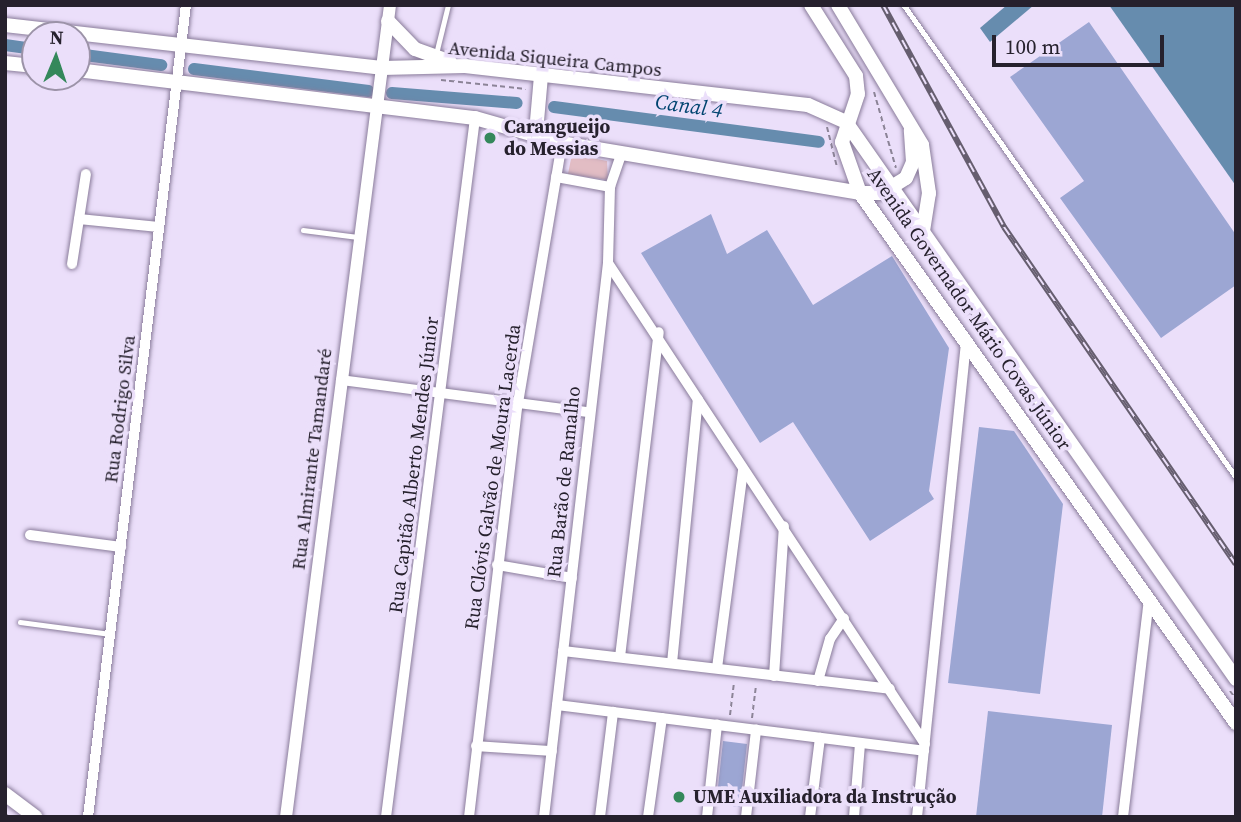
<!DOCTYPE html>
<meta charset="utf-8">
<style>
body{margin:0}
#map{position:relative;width:1241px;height:822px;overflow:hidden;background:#ebdffa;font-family:"Source Serif 4",serif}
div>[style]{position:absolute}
.green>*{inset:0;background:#e2bdc4}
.water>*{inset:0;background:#668cae}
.canal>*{height:12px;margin:-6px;padding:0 6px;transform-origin:6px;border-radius:6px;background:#668cae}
.building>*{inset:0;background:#9ca6d3}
.path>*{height:2px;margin-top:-1px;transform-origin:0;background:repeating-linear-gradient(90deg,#8c8497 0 5px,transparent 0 8.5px)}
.roads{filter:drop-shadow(0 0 2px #8a7c9b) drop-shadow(0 0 2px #8a7c9b)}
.service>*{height:4.5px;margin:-2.25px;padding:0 2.25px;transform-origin:2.25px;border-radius:2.25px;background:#fff}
.minor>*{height:10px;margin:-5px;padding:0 5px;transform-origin:5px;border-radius:5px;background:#fff}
.tertiary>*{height:12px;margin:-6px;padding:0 6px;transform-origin:6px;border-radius:6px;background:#fff}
.secondary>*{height:14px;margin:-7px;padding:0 7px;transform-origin:7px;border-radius:7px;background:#fff}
.primary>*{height:14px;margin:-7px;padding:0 7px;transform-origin:7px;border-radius:7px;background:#fff}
.rail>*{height:6px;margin-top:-3px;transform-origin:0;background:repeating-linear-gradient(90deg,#ebdffa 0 10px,#665e6f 0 20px);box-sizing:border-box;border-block:2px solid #665e6f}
.dots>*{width:19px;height:19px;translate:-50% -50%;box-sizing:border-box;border:4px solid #ebdffa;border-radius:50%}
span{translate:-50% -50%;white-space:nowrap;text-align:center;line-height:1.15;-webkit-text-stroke:7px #ebdffa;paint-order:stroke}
.street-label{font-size:19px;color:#26212d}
.poi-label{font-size:19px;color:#26212d;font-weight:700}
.left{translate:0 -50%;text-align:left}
.water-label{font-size:21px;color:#004470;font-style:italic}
.frame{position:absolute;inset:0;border:7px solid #26212d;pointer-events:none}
.north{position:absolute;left:21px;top:21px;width:70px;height:70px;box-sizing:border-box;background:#ebdffa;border:2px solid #9c93a8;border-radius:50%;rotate:2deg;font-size:19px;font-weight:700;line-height:28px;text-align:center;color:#26212d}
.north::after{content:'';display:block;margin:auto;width:24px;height:32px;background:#34885b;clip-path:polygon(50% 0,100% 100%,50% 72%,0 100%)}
.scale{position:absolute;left:992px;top:35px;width:172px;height:32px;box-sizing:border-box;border:4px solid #26212d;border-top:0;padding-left:9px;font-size:21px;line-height:24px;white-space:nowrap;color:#26212d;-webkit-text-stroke:5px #ebdffa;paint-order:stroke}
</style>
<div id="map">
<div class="green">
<i style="clip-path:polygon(572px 154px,607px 161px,608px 180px,568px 174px)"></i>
</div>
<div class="water">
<i style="clip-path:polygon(1007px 5px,1034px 5px,990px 42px,980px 28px)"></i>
<i style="clip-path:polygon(1109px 5px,1236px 5px,1236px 186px)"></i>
</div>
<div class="canal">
<i style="left:5px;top:45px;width:30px;rotate:8deg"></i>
<i style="left:77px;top:54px;width:85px;rotate:7.5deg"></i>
<i style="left:194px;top:69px;width:176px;rotate:7.2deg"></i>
<i style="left:392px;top:93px;width:125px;rotate:4.6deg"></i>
<i style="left:554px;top:107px;width:267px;rotate:7.5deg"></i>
</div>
<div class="building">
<i style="clip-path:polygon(1089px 22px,1236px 235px,1236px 285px,1161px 338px,1060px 198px,1084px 181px,1010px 77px)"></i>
<i style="clip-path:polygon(711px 214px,727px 254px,767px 230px,813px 305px,892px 256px,949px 348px,929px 491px,934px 499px,870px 541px,793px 422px,760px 443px,641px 253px)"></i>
<i style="clip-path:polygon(979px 427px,1014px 431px,1063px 504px,1040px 694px,948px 683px)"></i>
<i style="clip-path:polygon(988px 711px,1112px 725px,1102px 817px,976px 817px)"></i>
<i style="clip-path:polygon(723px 741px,747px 744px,740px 807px,716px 805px)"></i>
</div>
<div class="path">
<i style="left:441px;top:80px;width:85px;rotate:6deg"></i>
<i style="left:874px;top:92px;width:79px;rotate:73.9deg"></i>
<i style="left:827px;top:127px;width:41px;rotate:76deg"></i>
<i style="left:1230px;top:691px;width:10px;rotate:53deg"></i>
<i style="left:730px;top:715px;width:33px;rotate:-83deg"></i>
<i style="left:752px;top:718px;width:33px;rotate:-83deg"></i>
<i style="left:5px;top:814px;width:6px;rotate:31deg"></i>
</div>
<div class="roads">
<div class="service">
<i style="left:904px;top:5px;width:577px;rotate:54.88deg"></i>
<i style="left:436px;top:54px;width:50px;rotate:-76.2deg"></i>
<i style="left:303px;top:230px;width:55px;rotate:7.3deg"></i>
<i style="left:20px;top:622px;width:91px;rotate:7.6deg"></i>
</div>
<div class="minor">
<i style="left:556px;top:177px;width:55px;rotate:10.5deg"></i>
<i style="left:79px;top:219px;width:80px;rotate:5.7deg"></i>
<i style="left:608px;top:263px;width:576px;rotate:56.61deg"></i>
<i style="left:72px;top:264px;width:91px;rotate:-81.2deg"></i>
<i style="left:341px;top:380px;width:250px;rotate:7.4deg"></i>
<i style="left:30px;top:535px;width:92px;rotate:7.5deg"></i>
<i style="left:497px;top:565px;width:76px;rotate:9.8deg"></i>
<i style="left:563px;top:651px;width:329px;rotate:6.6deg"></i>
<i style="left:620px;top:657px;width:327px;rotate:-83.2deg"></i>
<i style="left:672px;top:663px;width:265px;rotate:-84.4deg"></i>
<i style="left:717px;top:668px;width:200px;rotate:-82.5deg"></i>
<i style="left:774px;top:676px;width:150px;rotate:-86.2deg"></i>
<i style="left:818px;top:681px;width:44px;rotate:-74.1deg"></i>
<i style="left:830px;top:639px;width:25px;rotate:-56deg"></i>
<i style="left:557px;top:705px;width:370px;rotate:7.1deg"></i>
<i style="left:476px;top:746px;width:76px;rotate:3.8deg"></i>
<i style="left:88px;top:817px;width:818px;rotate:-83.12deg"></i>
<i style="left:386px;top:817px;width:705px;rotate:-82.74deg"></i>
<i style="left:469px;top:817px;width:417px;rotate:-83.3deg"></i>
<i style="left:518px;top:403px;width:264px;rotate:-80.4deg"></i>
<i style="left:544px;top:817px;width:558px;rotate:-83.41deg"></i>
<i style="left:608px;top:263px;width:76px;rotate:-88.5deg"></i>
<i style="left:610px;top:187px;width:36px;rotate:-71deg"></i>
<i style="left:600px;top:817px;width:106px;rotate:-82.9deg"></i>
<i style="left:648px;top:817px;width:100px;rotate:-82deg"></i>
<i style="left:707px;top:817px;width:93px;rotate:-83.8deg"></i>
<i style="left:746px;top:817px;width:88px;rotate:-83.4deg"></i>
<i style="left:810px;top:817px;width:80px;rotate:-82.8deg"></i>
<i style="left:854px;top:817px;width:73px;rotate:-85.3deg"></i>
<i style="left:917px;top:817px;width:480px;rotate:-84.1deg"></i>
<i style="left:1123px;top:817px;width:219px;rotate:-83.2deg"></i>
</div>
<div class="tertiary">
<i style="left:286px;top:817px;width:819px;rotate:-82.7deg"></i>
</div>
<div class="secondary">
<i style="left:388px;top:21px;width:39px;rotate:46deg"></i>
<i style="left:415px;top:49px;width:37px;rotate:20deg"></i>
<i style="left:5px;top:25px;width:379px;rotate:6.5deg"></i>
<i style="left:382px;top:68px;width:83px;rotate:-1.4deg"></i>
<i style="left:465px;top:66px;width:345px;rotate:6.5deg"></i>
<i style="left:808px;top:105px;width:42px;rotate:24.1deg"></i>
<i style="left:5px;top:63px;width:30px;rotate:6deg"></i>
<i style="left:77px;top:70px;width:401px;rotate:6.9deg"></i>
<i style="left:475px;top:118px;width:91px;rotate:16deg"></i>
<i style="left:562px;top:143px;width:302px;rotate:9.5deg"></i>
<i style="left:536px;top:132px;width:56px;rotate:-84.9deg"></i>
<i style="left:5px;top:794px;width:38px;rotate:37deg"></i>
</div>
<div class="primary">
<i style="left:811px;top:5px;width:84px;rotate:57.6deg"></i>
<i style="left:856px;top:76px;width:18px;rotate:84deg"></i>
<i style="left:858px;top:94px;width:51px;rotate:108.4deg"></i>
<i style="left:842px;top:142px;width:54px;rotate:70.6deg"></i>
<i style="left:860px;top:193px;width:650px;rotate:54.65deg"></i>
<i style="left:838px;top:5px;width:163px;rotate:59deg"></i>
<i style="left:922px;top:145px;width:49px;rotate:81.7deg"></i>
<i style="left:929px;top:193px;width:37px;rotate:99deg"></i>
<i style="left:846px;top:122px;width:680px;rotate:55deg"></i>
<i style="left:860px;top:193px;width:22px"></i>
<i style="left:882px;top:193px;width:28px;rotate:-32deg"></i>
<i style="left:906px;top:178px;width:17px;rotate:-66deg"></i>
<i style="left:913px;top:162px;width:32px;rotate:-94deg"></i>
</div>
</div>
<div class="rail">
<i style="left:883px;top:5px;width:253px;rotate:61.4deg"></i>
<i style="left:1004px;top:227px;width:409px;rotate:55.5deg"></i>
</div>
<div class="dots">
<i style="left:490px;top:138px;background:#34885b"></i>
<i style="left:679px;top:797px;background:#34885b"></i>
</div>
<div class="street-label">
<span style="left:555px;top:59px;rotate:6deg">Avenida Siqueira Campos</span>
<span style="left:969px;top:309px;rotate:55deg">Avenida Governador Mário Covas Júnior</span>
<span style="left:120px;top:409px;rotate:-83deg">Rua Rodrigo Silva</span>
<span style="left:312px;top:459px;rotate:-83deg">Rua Almirante Tamandaré</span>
<span style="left:414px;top:465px;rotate:-83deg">Rua Capitão Alberto Mendes Júnior</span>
<span style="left:493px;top:477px;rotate:-82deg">Rua Clóvis Galvão de Moura Lacerda</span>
<span style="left:564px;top:482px;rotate:-84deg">Rua Barão de Ramalho</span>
</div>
<div class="poi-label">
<span class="left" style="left:504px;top:138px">Carangueijo<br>do Messias</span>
<span class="left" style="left:693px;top:797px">UME Auxiliadora da Instrução</span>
</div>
<div class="water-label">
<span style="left:689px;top:106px;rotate:8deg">Canal 4</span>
</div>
<div class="frame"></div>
<div class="north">N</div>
<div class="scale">100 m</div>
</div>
